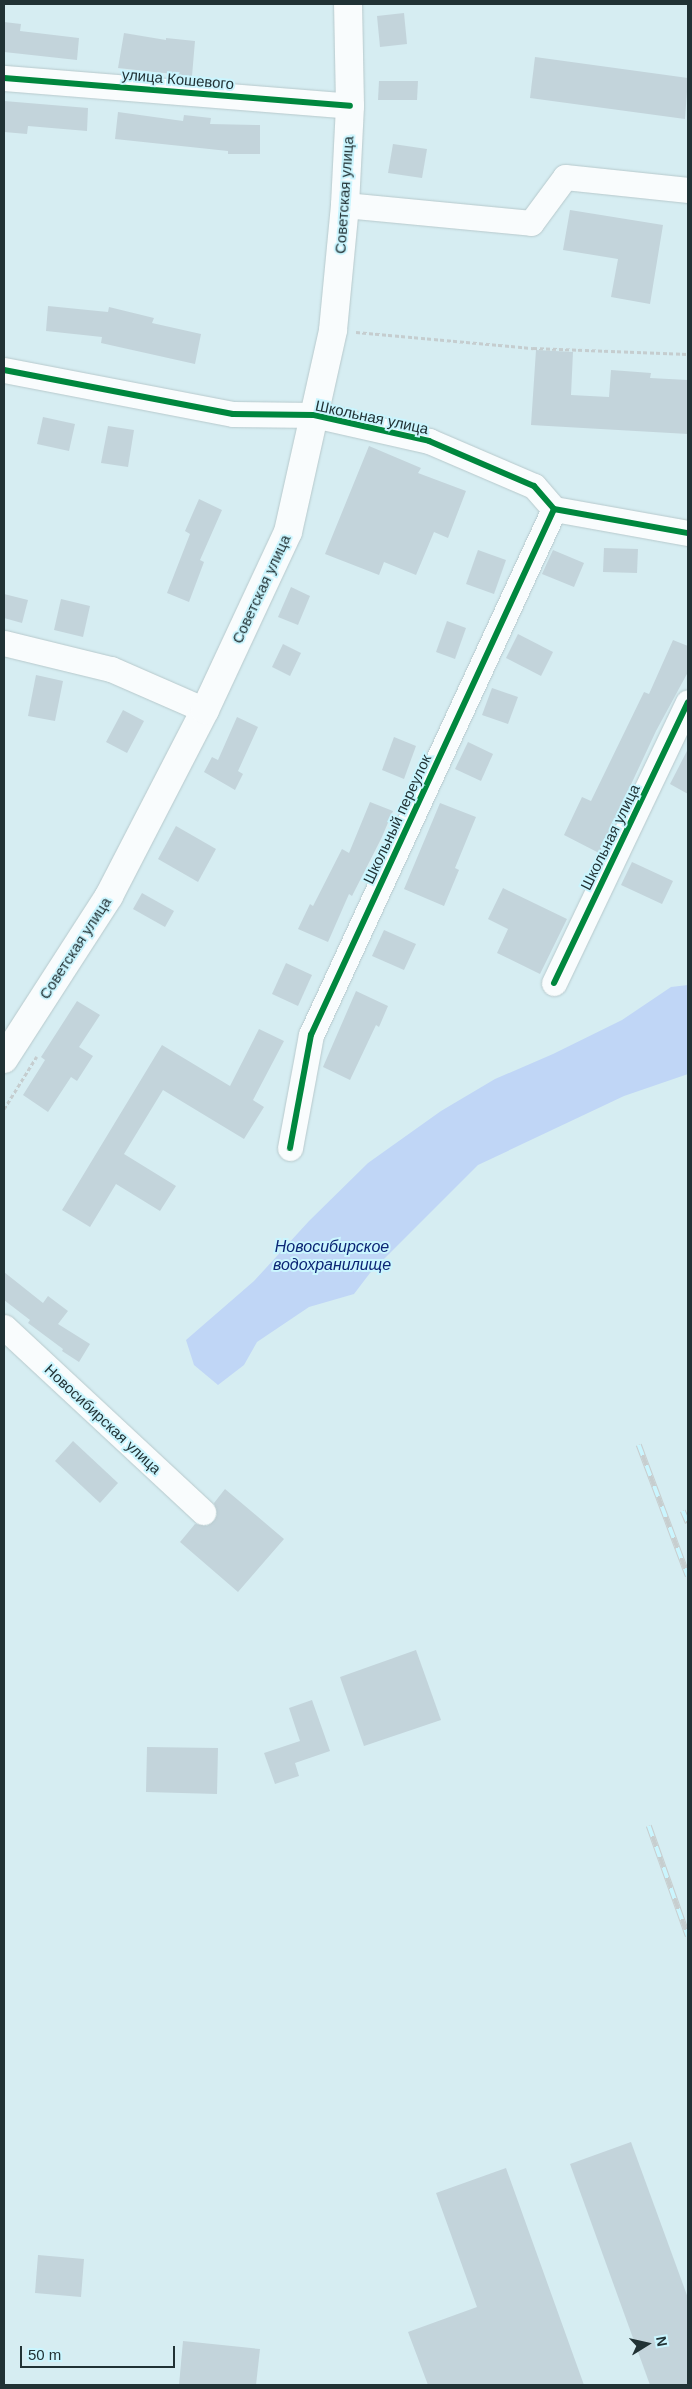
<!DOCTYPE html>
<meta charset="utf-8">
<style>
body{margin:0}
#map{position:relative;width:692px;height:2389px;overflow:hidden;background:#d6edf2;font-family:Arial,sans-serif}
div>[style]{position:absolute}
.water>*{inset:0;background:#c0d6f6}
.building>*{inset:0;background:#c3d4db}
.path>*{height:3px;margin-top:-1.5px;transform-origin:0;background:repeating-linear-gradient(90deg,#c5cdcf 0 4px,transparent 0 6.5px)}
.roads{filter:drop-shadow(0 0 1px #b7c9cc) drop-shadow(0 0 1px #b7c9cc)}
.minor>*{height:25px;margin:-12.5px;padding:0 12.5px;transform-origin:12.5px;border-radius:12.5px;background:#f9fcfd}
.major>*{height:28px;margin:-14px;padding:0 14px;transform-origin:14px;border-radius:14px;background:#f9fcfd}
.rail>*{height:5.5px;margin-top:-2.75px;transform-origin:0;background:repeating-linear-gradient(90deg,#caf5fe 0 11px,#c7cecf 0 22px);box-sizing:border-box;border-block:1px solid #c7cecf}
.cycleway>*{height:6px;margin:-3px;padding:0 3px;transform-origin:3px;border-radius:3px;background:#00873e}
span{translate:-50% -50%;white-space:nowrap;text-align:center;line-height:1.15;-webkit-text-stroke:4px #caf5fe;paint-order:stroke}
.street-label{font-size:15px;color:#213235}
.water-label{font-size:16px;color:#0c2675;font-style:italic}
.frame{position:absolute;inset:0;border:5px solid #213235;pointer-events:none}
.north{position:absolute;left:622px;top:2319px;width:50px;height:50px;-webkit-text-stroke:4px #caf5fe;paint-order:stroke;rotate:80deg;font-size:14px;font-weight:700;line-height:20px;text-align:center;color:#213235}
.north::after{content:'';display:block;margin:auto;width:18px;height:22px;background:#213235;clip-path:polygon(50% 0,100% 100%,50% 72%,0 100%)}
.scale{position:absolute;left:20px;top:2346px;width:155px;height:22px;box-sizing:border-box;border:2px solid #213235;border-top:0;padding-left:6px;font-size:15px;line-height:18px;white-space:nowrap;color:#213235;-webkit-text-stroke:4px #caf5fe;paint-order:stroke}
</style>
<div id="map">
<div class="water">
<i style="clip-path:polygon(688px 985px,688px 1074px,624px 1096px,478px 1165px,370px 1273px,354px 1294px,309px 1307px,257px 1342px,244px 1365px,218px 1385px,194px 1365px,186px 1340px,254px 1281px,309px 1221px,368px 1163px,441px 1111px,495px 1079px,553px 1054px,622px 1020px,671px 987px)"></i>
</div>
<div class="building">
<i style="clip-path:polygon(404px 13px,407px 44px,380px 47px,377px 16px)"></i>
<i style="clip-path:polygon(4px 22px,21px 24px,20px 31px,79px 38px,77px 60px,4px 52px)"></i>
<i style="clip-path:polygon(124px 33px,166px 40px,166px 38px,195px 41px,192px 76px,118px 68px)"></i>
<i style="clip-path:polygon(535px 57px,688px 78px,685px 119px,530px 98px)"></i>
<i style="clip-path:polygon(379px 81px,418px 81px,417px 100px,378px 100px)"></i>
<i style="clip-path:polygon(4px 101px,88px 108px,87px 131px,28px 126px,27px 134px,4px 132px)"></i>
<i style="clip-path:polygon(118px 112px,183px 121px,184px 115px,211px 118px,210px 124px,260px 125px,260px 154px,228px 154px,228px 151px,115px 139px)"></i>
<i style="clip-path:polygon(393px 144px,427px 149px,422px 178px,388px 173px)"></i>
<i style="clip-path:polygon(570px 210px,663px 225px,650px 304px,611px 297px,618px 259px,563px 250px)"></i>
<i style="clip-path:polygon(48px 306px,108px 312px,109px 307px,154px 318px,152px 323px,201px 334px,195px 364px,101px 343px,102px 337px,46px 331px)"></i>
<i style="clip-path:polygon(536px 350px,573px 352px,571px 395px,609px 397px,611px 370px,651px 373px,650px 378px,688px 380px,688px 434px,531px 425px)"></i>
<i style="clip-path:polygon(43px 417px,75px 424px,69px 451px,37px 444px)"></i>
<i style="clip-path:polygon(108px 426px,134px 430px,128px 467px,101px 463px)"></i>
<i style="clip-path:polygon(369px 446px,421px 468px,418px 473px,466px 491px,448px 538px,434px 532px,416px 575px,384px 562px,379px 575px,325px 554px)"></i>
<i style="clip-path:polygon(199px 499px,222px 510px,200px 560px,204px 562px,189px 602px,167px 593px,190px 534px,185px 531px)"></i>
<i style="clip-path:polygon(604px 548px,638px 549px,637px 573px,603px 572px)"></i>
<i style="clip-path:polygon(478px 550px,506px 560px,494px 594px,466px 584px)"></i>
<i style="clip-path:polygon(553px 550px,584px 563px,574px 587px,542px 574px)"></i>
<i style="clip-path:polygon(291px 587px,310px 596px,298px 625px,278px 617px)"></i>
<i style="clip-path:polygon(4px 594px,28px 600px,22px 623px,4px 618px)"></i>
<i style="clip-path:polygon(61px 599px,90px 606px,83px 637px,54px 630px)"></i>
<i style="clip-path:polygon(447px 621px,466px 628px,455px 659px,436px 652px)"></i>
<i style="clip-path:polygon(518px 634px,553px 652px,541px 676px,506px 658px)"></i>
<i style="clip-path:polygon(673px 640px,688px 646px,688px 672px,656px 731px,599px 853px,564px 835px,582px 797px,591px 801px,644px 692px,649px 694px)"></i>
<i style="clip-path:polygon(283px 644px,301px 653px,290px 676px,272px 667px)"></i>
<i style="clip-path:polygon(36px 675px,63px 681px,55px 721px,28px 716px)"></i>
<i style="clip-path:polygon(492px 688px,518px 697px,508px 724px,482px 715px)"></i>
<i style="clip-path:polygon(123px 710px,144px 721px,127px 753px,106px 742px)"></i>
<i style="clip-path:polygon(237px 717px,258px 727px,238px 771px,243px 774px,235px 790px,204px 772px,212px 757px,218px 760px)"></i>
<i style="clip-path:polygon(394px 737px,416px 746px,404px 779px,382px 770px)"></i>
<i style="clip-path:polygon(468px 742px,493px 754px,481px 781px,455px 769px)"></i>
<i style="clip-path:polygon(688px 749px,688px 794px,670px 784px)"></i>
<i style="clip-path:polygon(370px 802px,393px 811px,381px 839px,352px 896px,349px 894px,328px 942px,298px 929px,310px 904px,313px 906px,342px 849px,349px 853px)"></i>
<i style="clip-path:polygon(440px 803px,476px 817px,455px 868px,459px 870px,444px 906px,404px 889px)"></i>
<i style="clip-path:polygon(176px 826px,216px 849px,198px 882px,158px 859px)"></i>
<i style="clip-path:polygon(632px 862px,673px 881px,662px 904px,621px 885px)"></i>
<i style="clip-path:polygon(503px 888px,567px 919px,540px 974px,497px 953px,508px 929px,488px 919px)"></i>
<i style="clip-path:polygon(142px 893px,174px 911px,165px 927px,133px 909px)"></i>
<i style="clip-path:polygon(384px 930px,416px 944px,404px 970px,372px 956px)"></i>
<i style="clip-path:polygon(286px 963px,312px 975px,298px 1006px,272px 994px)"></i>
<i style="clip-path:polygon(356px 991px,388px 1006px,379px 1027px,376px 1025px,350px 1080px,323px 1067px)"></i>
<i style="clip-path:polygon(77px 1001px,100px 1015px,79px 1047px,93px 1056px,77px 1081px,71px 1077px,48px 1112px,23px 1095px,45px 1060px,41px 1057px)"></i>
<i style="clip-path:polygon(259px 1029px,284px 1041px,253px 1100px,264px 1107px,244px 1139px,163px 1090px,124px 1154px,176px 1186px,160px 1211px,116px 1184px,90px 1227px,62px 1210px,162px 1045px,230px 1086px)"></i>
<i style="clip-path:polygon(4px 1272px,43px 1303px,48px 1296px,68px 1311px,58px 1324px,90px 1344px,79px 1362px,62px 1351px,63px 1349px,28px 1323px,30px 1320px,4px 1300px)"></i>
<i style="clip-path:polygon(73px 1441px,118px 1483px,100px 1503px,55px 1461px)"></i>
<i style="clip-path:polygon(225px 1489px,284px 1539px,238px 1592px,180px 1542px,195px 1524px,207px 1526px,214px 1521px,217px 1515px,214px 1503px)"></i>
<i style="clip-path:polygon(416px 1650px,441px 1720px,364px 1746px,340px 1677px)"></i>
<i style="clip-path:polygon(312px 1700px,330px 1751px,295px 1763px,299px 1776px,275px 1784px,264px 1753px,300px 1741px,289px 1708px)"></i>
<i style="clip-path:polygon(147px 1747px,218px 1748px,217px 1794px,146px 1792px)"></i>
<i style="clip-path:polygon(631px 2142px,688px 2298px,688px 2385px,650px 2385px,570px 2164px)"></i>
<i style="clip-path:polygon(506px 2168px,584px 2385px,428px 2385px,408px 2332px,477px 2307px,436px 2193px)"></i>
<i style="clip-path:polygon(38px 2255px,84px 2259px,81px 2297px,35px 2293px)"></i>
<i style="clip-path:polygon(183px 2341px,260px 2349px,256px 2385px,179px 2385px)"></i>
</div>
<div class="path">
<i style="left:356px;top:332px;width:178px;rotate:5.2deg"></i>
<i style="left:533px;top:348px;width:155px;rotate:2.2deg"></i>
<i style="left:4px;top:1109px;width:62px;rotate:-58.1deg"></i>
</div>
<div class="roads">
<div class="minor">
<i style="left:4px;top:78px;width:347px;rotate:4.6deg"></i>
<i style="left:345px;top:205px;width:187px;rotate:5.5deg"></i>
<i style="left:531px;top:223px;width:57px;rotate:-53.5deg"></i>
<i style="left:565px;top:177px;width:124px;rotate:6deg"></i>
<i style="left:4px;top:370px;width:233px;rotate:10.9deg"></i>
<i style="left:233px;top:414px;width:81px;rotate:0.7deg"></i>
<i style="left:314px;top:415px;width:118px;rotate:12.7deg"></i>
<i style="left:429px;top:441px;width:114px;rotate:23.2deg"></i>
<i style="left:534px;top:486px;width:30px;rotate:49deg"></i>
<i style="left:554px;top:509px;width:136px;rotate:10.2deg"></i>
<i style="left:4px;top:643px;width:110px;rotate:13.7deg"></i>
<i style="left:111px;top:669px;width:103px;rotate:23.6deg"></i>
<i style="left:554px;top:983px;width:311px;rotate:-64.5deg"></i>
<i style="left:290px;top:1148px;width:115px;rotate:-79.5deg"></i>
<i style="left:311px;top:1035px;width:579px;rotate:-65.2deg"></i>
<i style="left:4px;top:1327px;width:272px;rotate:42.9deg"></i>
</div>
<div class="major">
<i style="left:4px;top:1059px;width:194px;rotate:-57.2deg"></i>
<i style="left:109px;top:896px;width:209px;rotate:-62.7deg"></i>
<i style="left:205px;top:710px;width:196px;rotate:-65deg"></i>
<i style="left:288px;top:532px;width:207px;rotate:-77.4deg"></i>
<i style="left:333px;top:330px;width:126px;rotate:-84.5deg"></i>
<i style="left:345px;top:205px;width:99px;rotate:-87.1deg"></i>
<i style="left:350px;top:106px;width:102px;rotate:-91.1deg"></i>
</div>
</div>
<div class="rail">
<i style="left:639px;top:1445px;width:140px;rotate:69.5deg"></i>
<i style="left:683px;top:1511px;width:13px;rotate:67deg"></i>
<i style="left:649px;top:1826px;width:117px;rotate:70.5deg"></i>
</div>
<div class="cycleway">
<i style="left:4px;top:78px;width:347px;rotate:4.6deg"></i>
<i style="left:4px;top:370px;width:233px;rotate:10.9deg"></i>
<i style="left:233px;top:414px;width:81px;rotate:0.7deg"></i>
<i style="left:314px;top:415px;width:118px;rotate:12.7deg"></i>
<i style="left:429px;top:441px;width:114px;rotate:23.2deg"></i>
<i style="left:534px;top:486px;width:30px;rotate:49deg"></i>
<i style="left:554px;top:509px;width:136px;rotate:10.2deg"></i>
<i style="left:554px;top:983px;width:311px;rotate:-64.5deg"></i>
<i style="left:290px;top:1148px;width:115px;rotate:-79.5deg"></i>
<i style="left:311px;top:1035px;width:579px;rotate:-65.2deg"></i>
</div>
<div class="street-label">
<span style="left:178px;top:79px;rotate:5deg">улица Кошевого</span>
<span style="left:344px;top:195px;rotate:-86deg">Советская улица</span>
<span style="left:372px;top:417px;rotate:12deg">Школьная улица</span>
<span style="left:261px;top:589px;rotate:-65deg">Советская улица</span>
<span style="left:397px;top:819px;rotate:-65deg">Школьный переулок</span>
<span style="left:610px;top:837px;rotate:-64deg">Школьная улица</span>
<span style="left:75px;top:948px;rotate:-57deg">Советская улица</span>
<span style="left:103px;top:1419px;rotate:43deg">Новосибирская улица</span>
</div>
<div class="water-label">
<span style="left:332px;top:1256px">Новосибирское<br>водохранилище</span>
</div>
<div class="frame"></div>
<div class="north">N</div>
<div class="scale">50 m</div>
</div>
